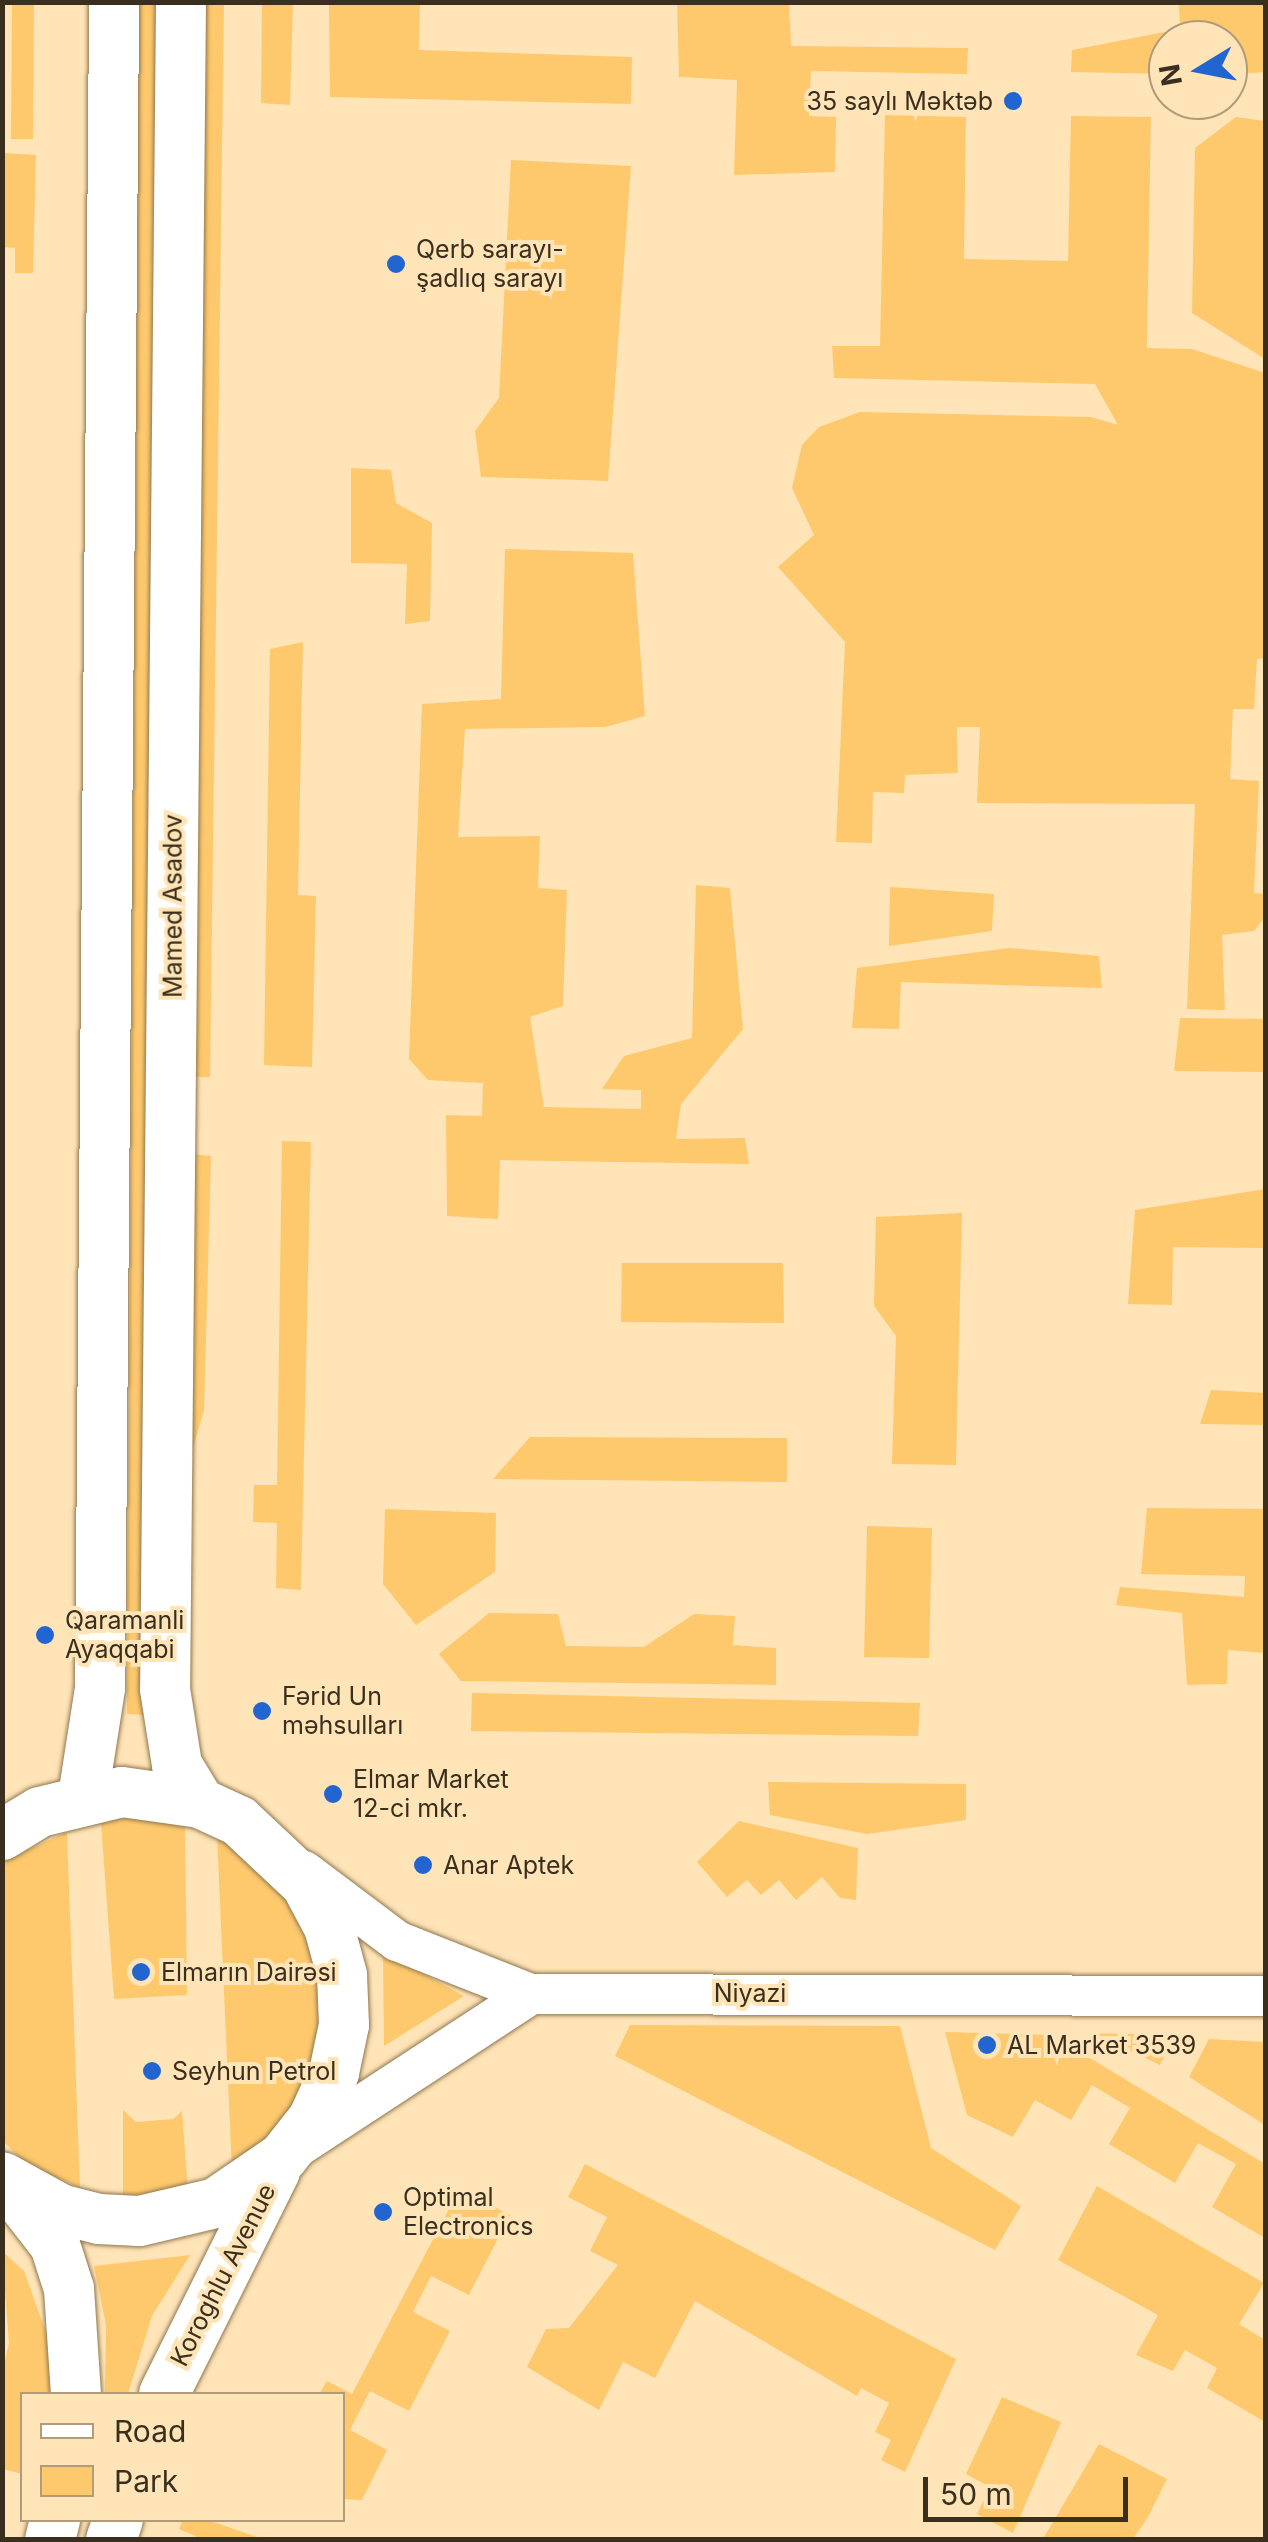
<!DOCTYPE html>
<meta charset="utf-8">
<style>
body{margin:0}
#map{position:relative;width:1268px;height:2542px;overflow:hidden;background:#ffe4b7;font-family:Inter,sans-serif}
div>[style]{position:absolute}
.green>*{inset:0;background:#fec96d}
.roads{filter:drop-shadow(0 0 2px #8f774e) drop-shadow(0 0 2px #8f774e)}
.minor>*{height:40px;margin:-20px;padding:0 20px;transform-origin:20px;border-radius:20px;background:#fff}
.major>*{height:50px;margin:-25px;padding:0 25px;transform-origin:25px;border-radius:25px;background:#fff}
.dots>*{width:28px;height:28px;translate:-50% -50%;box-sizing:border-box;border:5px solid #ffe4b7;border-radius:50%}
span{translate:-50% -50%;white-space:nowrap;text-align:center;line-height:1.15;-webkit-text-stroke:8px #ffe4b7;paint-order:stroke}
.poi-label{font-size:25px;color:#3a2f1e}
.right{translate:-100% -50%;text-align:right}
.left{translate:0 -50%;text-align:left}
.street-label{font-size:25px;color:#3a2f1e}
.frame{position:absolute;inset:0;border:5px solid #3a2f1e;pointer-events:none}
.legend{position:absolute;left:20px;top:2392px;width:325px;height:130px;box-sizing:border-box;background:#ffe4b7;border:2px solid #b09c7a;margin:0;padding:12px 18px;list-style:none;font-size:30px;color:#3a2f1e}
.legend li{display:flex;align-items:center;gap:20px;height:50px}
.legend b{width:50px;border:2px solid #b09c7a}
.north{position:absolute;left:1148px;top:20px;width:100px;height:100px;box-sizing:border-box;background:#ffe4b7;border:2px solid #b09c7a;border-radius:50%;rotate:260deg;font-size:28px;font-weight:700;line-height:40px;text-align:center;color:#3a2f1e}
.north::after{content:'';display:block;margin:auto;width:35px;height:45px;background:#2265d1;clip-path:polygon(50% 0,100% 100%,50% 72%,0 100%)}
.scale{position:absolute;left:923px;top:2477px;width:205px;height:45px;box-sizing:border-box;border:5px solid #3a2f1e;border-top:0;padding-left:12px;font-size:30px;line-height:35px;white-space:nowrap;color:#3a2f1e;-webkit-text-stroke:8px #ffe4b7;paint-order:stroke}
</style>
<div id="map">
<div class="green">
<i style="clip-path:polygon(158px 2px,145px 1715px,127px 1714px,139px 3px)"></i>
<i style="clip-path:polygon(224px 2px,210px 1077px,191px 1077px,205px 3px)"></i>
<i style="clip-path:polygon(12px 3px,34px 3px,33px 139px,11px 139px)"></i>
<i style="clip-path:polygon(262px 3px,293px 3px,290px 105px,261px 103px)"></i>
<i style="clip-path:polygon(329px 3px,420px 3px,419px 50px,632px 57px,631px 104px,330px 97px)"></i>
<i style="clip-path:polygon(677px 3px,789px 3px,791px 46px,968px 48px,967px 74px,811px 71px,809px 116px,836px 117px,835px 172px,734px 175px,737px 80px,679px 77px)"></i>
<i style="clip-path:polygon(1179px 3px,1265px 3px,1265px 72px,1228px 75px,1228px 40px,1168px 40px,1168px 74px,1071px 72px,1072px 50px,1180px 29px)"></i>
<i style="clip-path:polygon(885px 115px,966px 117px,964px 259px,1068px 261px,1071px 116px,1151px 117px,1147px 348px,1192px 349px,1265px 373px,1265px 658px,1257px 659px,1254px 709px,1233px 709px,1230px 779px,1259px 781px,1254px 893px,1265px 894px,1265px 917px,1254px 931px,1222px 935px,1225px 1010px,1187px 1009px,1195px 804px,977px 803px,980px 727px,957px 727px,958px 773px,905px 775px,904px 793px,873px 792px,872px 843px,836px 842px,845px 642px,778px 567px,814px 535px,792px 488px,802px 445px,819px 427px,860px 412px,1091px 417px,1118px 425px,1095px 384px,834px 378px,832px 346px,880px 346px)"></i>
<i style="clip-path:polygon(1236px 117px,1265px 121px,1265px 359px,1192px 313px,1195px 148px)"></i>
<i style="clip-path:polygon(4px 153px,36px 155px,33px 273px,15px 273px,15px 248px,3px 247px)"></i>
<i style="clip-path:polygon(511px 160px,631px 166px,608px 481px,481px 477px,475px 431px,499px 398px)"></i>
<i style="clip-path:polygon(351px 468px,391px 470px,396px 503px,432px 523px,430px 621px,405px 624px,407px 564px,351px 563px)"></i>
<i style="clip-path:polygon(505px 549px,633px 553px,645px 716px,605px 727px,465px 729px,458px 837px,540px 836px,538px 888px,567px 890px,563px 1006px,530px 1017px,544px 1107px,641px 1109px,641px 1090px,602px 1089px,624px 1056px,692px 1038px,696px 885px,730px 888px,743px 1029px,681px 1104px,676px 1139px,745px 1138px,749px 1164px,500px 1160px,498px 1219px,447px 1216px,446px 1115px,482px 1116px,483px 1083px,428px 1080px,409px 1059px,422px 704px,501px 699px)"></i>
<i style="clip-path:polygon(303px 642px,298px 895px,316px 896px,312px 1067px,264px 1065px,270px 649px)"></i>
<i style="clip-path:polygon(890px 887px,994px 894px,992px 931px,889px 946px)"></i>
<i style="clip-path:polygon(1009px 948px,1099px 956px,1102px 988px,901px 982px,899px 1029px,852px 1028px,857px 968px)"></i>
<i style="clip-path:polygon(1180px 1018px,1265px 1019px,1265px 1072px,1174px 1071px)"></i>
<i style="clip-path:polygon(282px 1141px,311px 1142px,301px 1590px,276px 1588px,277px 1523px,253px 1522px,254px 1485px,277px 1485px)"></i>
<i style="clip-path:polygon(194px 1154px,211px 1156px,204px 1411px,187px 1467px)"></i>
<i style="clip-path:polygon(1265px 1189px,1265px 1248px,1173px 1247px,1172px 1305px,1128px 1304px,1135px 1210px)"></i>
<i style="clip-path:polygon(962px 1213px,956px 1465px,892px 1464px,896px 1336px,874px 1306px,876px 1217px)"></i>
<i style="clip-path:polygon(622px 1263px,783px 1263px,784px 1323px,621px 1322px)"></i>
<i style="clip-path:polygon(1211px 1390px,1265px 1393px,1265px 1425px,1200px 1424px)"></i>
<i style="clip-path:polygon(530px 1437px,787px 1438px,787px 1482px,493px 1479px)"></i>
<i style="clip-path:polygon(1147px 1508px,1265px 1509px,1265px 1653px,1228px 1650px,1227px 1684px,1187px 1685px,1182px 1613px,1116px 1605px,1120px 1587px,1244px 1597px,1245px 1576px,1141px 1574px)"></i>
<i style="clip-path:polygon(385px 1509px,496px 1513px,495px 1572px,416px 1625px,383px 1584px)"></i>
<i style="clip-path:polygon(867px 1526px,932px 1528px,929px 1658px,864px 1657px)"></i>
<i style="clip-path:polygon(489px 1613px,558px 1614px,566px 1646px,644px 1647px,694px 1614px,735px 1616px,733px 1645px,776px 1648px,776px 1685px,461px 1681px,439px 1654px)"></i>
<i style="clip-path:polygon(472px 1693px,920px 1703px,918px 1736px,471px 1731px)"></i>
<i style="clip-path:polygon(768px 1782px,966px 1784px,966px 1820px,867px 1834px,770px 1815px)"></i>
<i style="clip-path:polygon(130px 1815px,160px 1816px,185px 1826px,187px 1995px,114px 1999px,101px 1823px)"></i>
<i style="clip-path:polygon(739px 1821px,858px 1848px,856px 1900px,840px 1898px,822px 1877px,796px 1900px,779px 1880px,761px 1895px,747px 1880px,727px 1897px,697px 1862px)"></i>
<i style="clip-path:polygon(67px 1832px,80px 2188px,25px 2163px,3px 2141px,2px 1862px)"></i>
<i style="clip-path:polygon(217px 1835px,286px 1891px,321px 1976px,323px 2022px,314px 2071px,294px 2112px,232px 2171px)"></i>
<i style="clip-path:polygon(383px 1952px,464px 1996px,384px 2046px)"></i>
<i style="clip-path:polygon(630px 2025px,900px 2026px,931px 2148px,1021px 2206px,995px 2250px,615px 2056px)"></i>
<i style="clip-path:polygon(945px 2032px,1052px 2035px,1265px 2164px,1265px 2238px,1212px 2207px,1236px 2164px,1198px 2143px,1175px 2183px,1109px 2144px,1130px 2108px,1092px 2085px,1071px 2120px,1035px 2100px,1013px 2137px,967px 2115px)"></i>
<i style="clip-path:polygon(1093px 2033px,1174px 2035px,1160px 2065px)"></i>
<i style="clip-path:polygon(1209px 2039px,1265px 2042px,1265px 2125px,1189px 2077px)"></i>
<i style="clip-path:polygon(123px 2110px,136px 2122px,173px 2119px,182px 2111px,188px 2191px,123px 2197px)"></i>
<i style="clip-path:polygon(585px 2164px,956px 2359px,905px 2472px,881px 2460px,891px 2440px,875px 2432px,889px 2403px,861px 2388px,857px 2396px,695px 2301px,655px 2378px,623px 2362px,599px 2410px,527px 2367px,546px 2329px,569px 2328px,618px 2265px,590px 2251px,607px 2217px,568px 2197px)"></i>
<i style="clip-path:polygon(1097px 2186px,1264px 2283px,1239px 2324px,1265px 2340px,1265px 2422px,1207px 2388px,1217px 2368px,1185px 2350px,1173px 2371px,1136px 2355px,1158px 2315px,1058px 2260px)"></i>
<i style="clip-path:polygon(471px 2195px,510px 2215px,469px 2295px,431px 2276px,413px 2312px,450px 2331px,409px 2411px,370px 2391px,350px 2430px,387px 2450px,362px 2500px,343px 2499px,342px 2394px,319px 2394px,327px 2381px,352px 2394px,450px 2207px)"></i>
<i style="clip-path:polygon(2px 2251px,24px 2271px,58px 2366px,56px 2394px,22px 2394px,22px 2474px,3px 2469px,3px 2369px,9px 2343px)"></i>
<i style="clip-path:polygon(190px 2255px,152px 2316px,128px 2394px,105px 2394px,106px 2325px,94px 2266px)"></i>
<i style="clip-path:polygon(1002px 2397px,1061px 2422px,1013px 2533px,977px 2514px,990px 2487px,966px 2474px)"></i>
<i style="clip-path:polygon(1099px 2444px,1167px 2479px,1148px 2517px,1133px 2539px,1043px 2539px)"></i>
<i style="clip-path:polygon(183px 2520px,208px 2520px,257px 2537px,202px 2539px,179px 2529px)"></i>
</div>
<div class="roads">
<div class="minor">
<i style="left:304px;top:1871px;width:116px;rotate:37deg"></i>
<i style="left:397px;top:1941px;width:144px;rotate:21.6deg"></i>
<i style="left:296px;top:2148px;width:281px;rotate:-33.2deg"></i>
<i style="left:531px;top:1994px;width:735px;rotate:0.16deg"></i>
</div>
<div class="major">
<i style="left:181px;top:2px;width:1687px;rotate:90.54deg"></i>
<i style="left:165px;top:1689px;width:77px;rotate:81deg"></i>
<i style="left:177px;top:1765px;width:44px;rotate:58.8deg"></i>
<i style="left:83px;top:1797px;width:110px;rotate:-81.1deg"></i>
<i style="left:100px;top:1688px;width:1686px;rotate:-89.52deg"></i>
<i style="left:2px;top:1835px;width:44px;rotate:-31.2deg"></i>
<i style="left:40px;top:1812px;width:84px;rotate:-13.7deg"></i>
<i style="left:122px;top:1792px;width:79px;rotate:8deg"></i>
<i style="left:200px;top:1803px;width:43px;rotate:24.8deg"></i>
<i style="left:239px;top:1821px;width:92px;rotate:43.2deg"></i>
<i style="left:306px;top:1884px;width:49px;rotate:61.9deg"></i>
<i style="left:329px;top:1927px;width:50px;rotate:74.8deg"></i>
<i style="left:342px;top:1975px;width:50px;rotate:87.7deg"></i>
<i style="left:344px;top:2025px;width:49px;rotate:101.8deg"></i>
<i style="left:334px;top:2073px;width:51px;rotate:114.5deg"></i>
<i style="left:313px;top:2119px;width:48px;rotate:128.3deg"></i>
<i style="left:283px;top:2157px;width:81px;rotate:145.5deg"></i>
<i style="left:216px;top:2203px;width:79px;rotate:166.8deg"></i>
<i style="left:139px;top:2221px;width:40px;rotate:-177.1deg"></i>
<i style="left:99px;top:2219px;width:38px;rotate:-166deg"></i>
<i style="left:62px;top:2210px;width:68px;rotate:-151.2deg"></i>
<i style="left:13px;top:2191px;width:68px;rotate:52.1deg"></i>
<i style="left:55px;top:2245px;width:46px;rotate:72.3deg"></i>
<i style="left:69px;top:2289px;width:105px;rotate:86.2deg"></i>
<i style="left:164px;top:2394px;width:249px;rotate:-63.5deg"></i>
<i style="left:50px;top:2540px;width:21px;rotate:-76deg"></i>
<i style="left:111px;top:2540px;width:21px;rotate:-71deg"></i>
</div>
</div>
<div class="dots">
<i style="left:1013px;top:101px;background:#2265d1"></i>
<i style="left:396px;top:264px;background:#2265d1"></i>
<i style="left:45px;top:1635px;background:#2265d1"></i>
<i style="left:262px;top:1711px;background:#2265d1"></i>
<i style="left:333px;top:1794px;background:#2265d1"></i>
<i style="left:423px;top:1865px;background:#2265d1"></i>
<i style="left:141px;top:1972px;background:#2265d1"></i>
<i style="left:987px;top:2045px;background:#2265d1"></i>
<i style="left:152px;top:2071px;background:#2265d1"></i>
<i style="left:383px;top:2212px;background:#2265d1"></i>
</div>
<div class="poi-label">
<span class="right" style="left:993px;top:101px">35 saylı Məktəb</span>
<span class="left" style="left:416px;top:264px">Qerb sarayı-<br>şadlıq sarayı</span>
<span class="left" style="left:65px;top:1635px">Qaramanli<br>Ayaqqabi</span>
<span class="left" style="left:282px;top:1711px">Fərid Un<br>məhsulları</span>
<span class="left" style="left:353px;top:1794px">Elmar Market<br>12-ci mkr.</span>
<span class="left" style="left:443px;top:1865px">Anar Aptek</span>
<span class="left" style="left:161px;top:1972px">Elmarın Dairəsi</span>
<span class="left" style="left:1007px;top:2045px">AL Market 3539</span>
<span class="left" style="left:172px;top:2071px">Seyhun Petrol</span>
<span class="left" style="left:403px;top:2212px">Optimal<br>Electronics</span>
</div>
<div class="street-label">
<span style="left:173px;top:906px;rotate:-90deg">Mamed Asadov</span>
<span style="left:750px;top:1993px">Niyazi</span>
<span style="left:223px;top:2275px;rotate:-63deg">Koroghlu Avenue</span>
</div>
<div class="frame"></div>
<ul class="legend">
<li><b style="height:12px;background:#fff"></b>Road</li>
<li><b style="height:28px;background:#fec96d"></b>Park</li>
</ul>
<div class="north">N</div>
<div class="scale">50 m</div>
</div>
